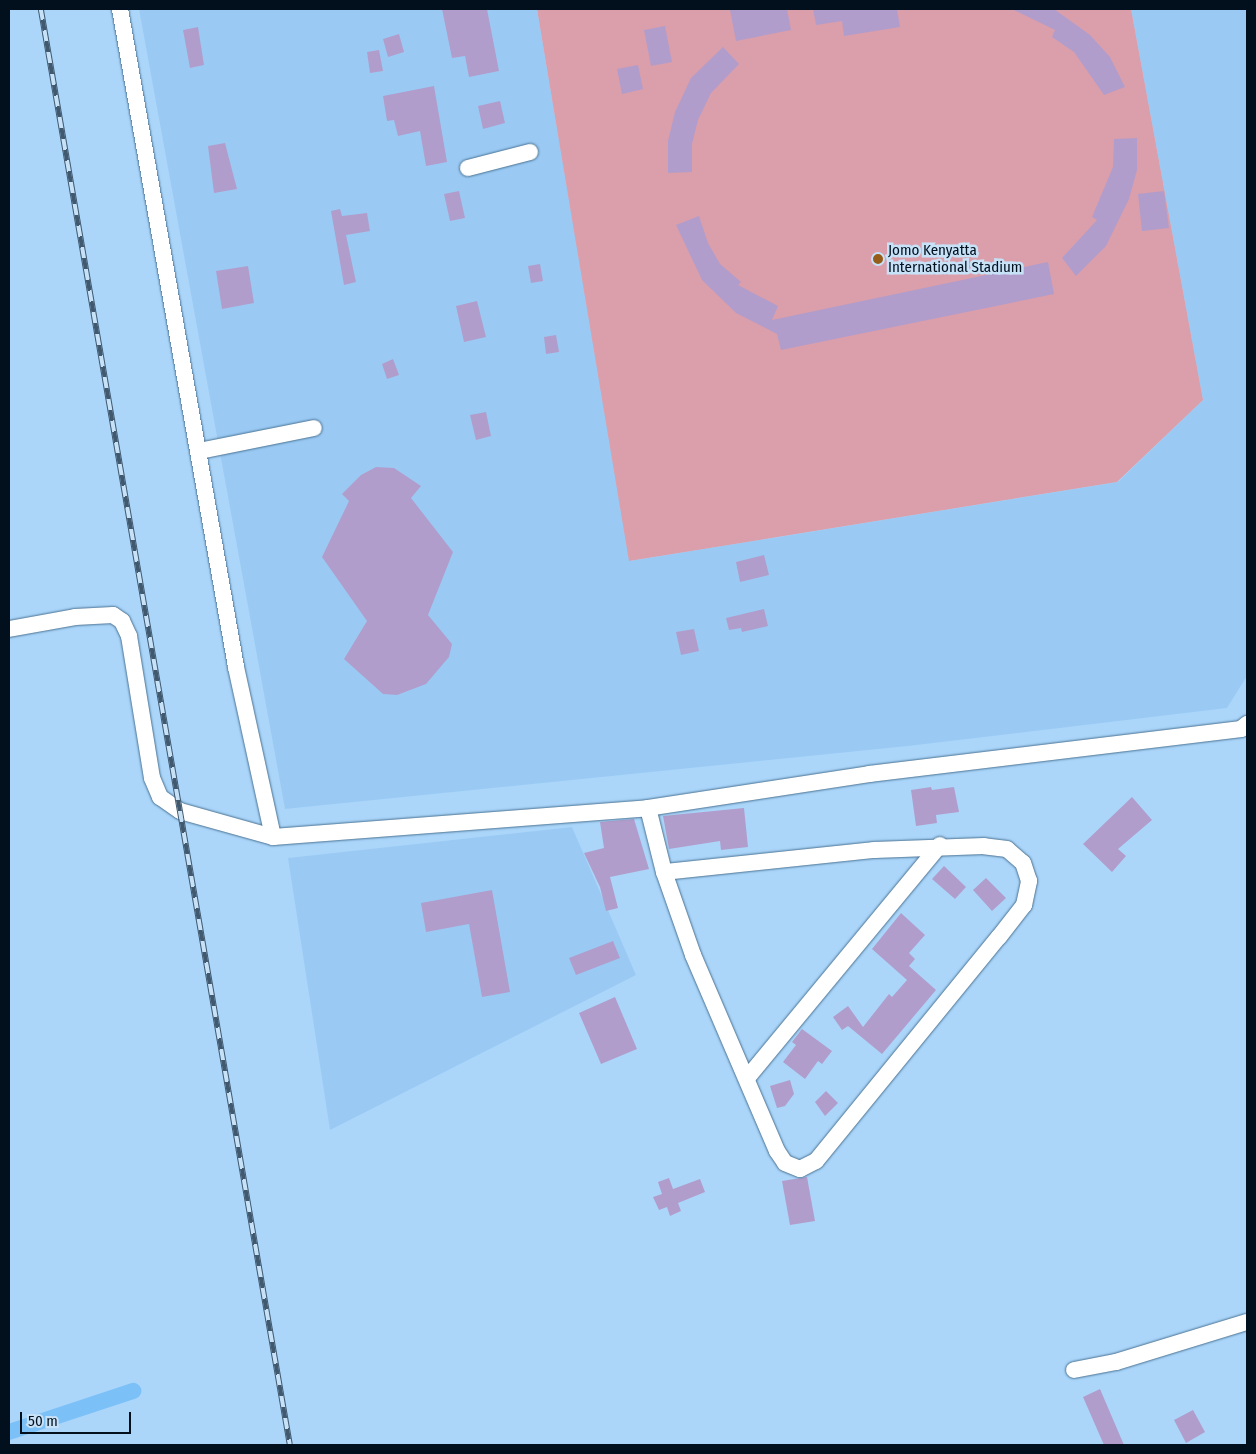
<!DOCTYPE html>
<style>
body{margin:0}
#map{position:relative;width:1256px;height:1454px;overflow:hidden;background:#abd6fa;font-family:"Fira Sans Condensed",sans-serif}
div>[style]{position:absolute}
.built>*{inset:0;background:#9acaf4}
.green>*{inset:0;background:#db9eab}
.canal>*{height:16px;margin:-8px;padding:0 8px;transform-origin:8px;border-radius:8px;background:#7cc0f8}
.building>*{inset:0;background:#b19dcb}
.roads{filter:drop-shadow(0 0 1px #4a7292) drop-shadow(0 0 1px #4a7292)}
.minor>*{height:16px;margin:-8px;padding:0 8px;transform-origin:8px;border-radius:8px;background:#fff}
.rail>*{height:5.5px;margin-top:-2.75px;transform-origin:0;background:repeating-linear-gradient(90deg,#c7e1f7 0 11px,#41596f 0 22px);box-sizing:border-box;border-block:1px solid #41596f}
.dots>*{width:14px;height:14px;translate:-50% -50%;box-sizing:border-box;border:2px solid #c7e1f7;border-radius:50%}
span{translate:-50% -50%;white-space:nowrap;text-align:center;line-height:1.15;-webkit-text-stroke:5px #c7e1f7;paint-order:stroke}
.poi-label{font-size:15px;color:#02101d}
.left{translate:0 -50%;text-align:left}
.frame{position:absolute;inset:0;border:10px solid #02101d;pointer-events:none}
.scale{position:absolute;left:20px;top:1412px;width:111px;height:22px;box-sizing:border-box;border:2px solid #02101d;border-top:0;padding-left:6px;font-size:15px;line-height:18px;white-space:nowrap;color:#02101d;-webkit-text-stroke:4px #c7e1f7;paint-order:stroke}
</style>
<div id="map">
<div class="built">
<i style="clip-path:polygon(139px 9px,537px 9px,630px 561px,1118px 482px,1203px 400px,1131px 9px,1247px 9px,1247px 676px,1227px 708px,908px 746px,285px 809px)"></i>
<i style="clip-path:polygon(572px 827px,636px 975px,330px 1130px,288px 858px)"></i>
</div>
<div class="green">
<i style="clip-path:polygon(537px 9px,1131px 9px,1203px 400px,1117px 482px,629px 561px)"></i>
</div>
<div class="canal">
<i style="left:9px;top:1432px;width:131px;rotate:-18.3deg"></i>
</div>
<div class="building">
<i style="clip-path:polygon(442px 9px,487px 9px,499px 71px,469px 77px,465px 56px,452px 58px)"></i>
<i style="clip-path:polygon(787px 9px,791px 30px,736px 41px,730px 10px)"></i>
<i style="clip-path:polygon(813px 9px,897px 9px,900px 27px,844px 36px,842px 21px,816px 25px)"></i>
<i style="clip-path:polygon(1012px 9px,1054px 9px,1090px 35px,1110px 57px,1125px 87px,1104px 95px,1074px 52px,1052px 37px,1055px 30px)"></i>
<i style="clip-path:polygon(665px 26px,672px 62px,651px 66px,644px 30px)"></i>
<i style="clip-path:polygon(198px 27px,204px 65px,190px 68px,183px 30px)"></i>
<i style="clip-path:polygon(399px 34px,404px 52px,388px 57px,383px 39px)"></i>
<i style="clip-path:polygon(723px 47px,739px 64px,711px 93px,698px 120px,692px 144px,692px 172px,668px 173px,668px 141px,675px 112px,691px 78px)"></i>
<i style="clip-path:polygon(379px 50px,383px 71px,370px 73px,367px 52px)"></i>
<i style="clip-path:polygon(638px 65px,643px 89px,622px 94px,617px 69px)"></i>
<i style="clip-path:polygon(434px 86px,447px 162px,426px 166px,420px 131px,398px 136px,394px 120px,387px 121px,383px 96px)"></i>
<i style="clip-path:polygon(500px 101px,505px 123px,483px 129px,478px 106px)"></i>
<i style="clip-path:polygon(1137px 138px,1137px 170px,1129px 199px,1106px 246px,1076px 276px,1062px 258px,1097px 220px,1092px 217px,1113px 167px,1114px 139px)"></i>
<i style="clip-path:polygon(225px 143px,237px 189px,214px 193px,208px 146px)"></i>
<i style="clip-path:polygon(459px 191px,465px 218px,450px 221px,444px 194px)"></i>
<i style="clip-path:polygon(1164px 191px,1169px 228px,1142px 231px,1138px 194px)"></i>
<i style="clip-path:polygon(340px 209px,342px 216px,367px 213px,370px 231px,346px 235px,356px 282px,344px 285px,331px 211px)"></i>
<i style="clip-path:polygon(699px 216px,708px 243px,720px 264px,741px 282px,738px 285px,778px 306px,772px 320px,1048px 262px,1054px 294px,781px 350px,777px 334px,736px 313px,702px 280px,676px 225px)"></i>
<i style="clip-path:polygon(540px 264px,543px 281px,531px 283px,528px 266px)"></i>
<i style="clip-path:polygon(248px 266px,254px 303px,222px 309px,216px 271px)"></i>
<i style="clip-path:polygon(477px 301px,486px 337px,464px 342px,456px 306px)"></i>
<i style="clip-path:polygon(556px 335px,559px 352px,546px 354px,544px 337px)"></i>
<i style="clip-path:polygon(393px 359px,399px 375px,387px 379px,382px 364px)"></i>
<i style="clip-path:polygon(486px 412px,491px 436px,476px 440px,470px 415px)"></i>
<i style="clip-path:polygon(376px 467px,394px 468px,421px 486px,411px 498px,453px 552px,428px 615px,452px 644px,449px 657px,426px 684px,397px 695px,383px 694px,344px 659px,367px 621px,322px 557px,349px 501px,342px 494px,361px 475px)"></i>
<i style="clip-path:polygon(764px 555px,769px 575px,740px 582px,736px 562px)"></i>
<i style="clip-path:polygon(764px 609px,768px 626px,742px 632px,741px 628px,729px 630px,726px 618px)"></i>
<i style="clip-path:polygon(694px 629px,699px 651px,681px 655px,676px 632px)"></i>
<i style="clip-path:polygon(931px 787px,932px 790px,954px 787px,959px 812px,936px 815px,937px 823px,916px 826px,911px 790px)"></i>
<i style="clip-path:polygon(1132px 797px,1152px 820px,1118px 849px,1126px 856px,1112px 872px,1083px 844px)"></i>
<i style="clip-path:polygon(744px 808px,748px 847px,721px 850px,720px 841px,669px 849px,663px 816px)"></i>
<i style="clip-path:polygon(634px 819px,649px 869px,610px 877px,618px 908px,606px 911px,600px 887px,584px 853px,604px 848px,600px 822px)"></i>
<i style="clip-path:polygon(944px 866px,966px 887px,955px 899px,932px 879px)"></i>
<i style="clip-path:polygon(986px 878px,1006px 898px,992px 911px,973px 890px)"></i>
<i style="clip-path:polygon(492px 890px,510px 992px,482px 997px,469px 924px,426px 932px,421px 903px)"></i>
<i style="clip-path:polygon(901px 913px,925px 935px,909px 953px,915px 959px,909px 966px,936px 990px,882px 1054px,848px 1026px,842px 1030px,833px 1017px,848px 1006px,863px 1027px,889px 994px,892px 997px,907px 980px,872px 949px)"></i>
<i style="clip-path:polygon(613px 941px,620px 958px,576px 975px,569px 958px)"></i>
<i style="clip-path:polygon(615px 997px,637px 1049px,601px 1064px,579px 1013px)"></i>
<i style="clip-path:polygon(802px 1029px,832px 1051px,822px 1064px,818px 1061px,805px 1079px,783px 1062px,796px 1045px,792px 1042px)"></i>
<i style="clip-path:polygon(790px 1080px,794px 1094px,785px 1106px,777px 1108px,770px 1086px)"></i>
<i style="clip-path:polygon(826px 1091px,838px 1103px,825px 1116px,815px 1102px)"></i>
<i style="clip-path:polygon(807px 1177px,815px 1221px,790px 1225px,782px 1181px)"></i>
<i style="clip-path:polygon(669px 1178px,673px 1189px,700px 1179px,705px 1192px,678px 1203px,681px 1211px,670px 1216px,667px 1207px,659px 1210px,653px 1197px,662px 1194px,658px 1182px)"></i>
<i style="clip-path:polygon(1100px 1389px,1124px 1445px,1104px 1445px,1083px 1397px)"></i>
<i style="clip-path:polygon(1193px 1410px,1205px 1432px,1186px 1443px,1174px 1420px)"></i>
</div>
<div class="roads">
<div class="minor">
<i style="left:120px;top:9px;width:668px;rotate:80deg"></i>
<i style="left:236px;top:667px;width:174px;rotate:77.7deg"></i>
<i style="left:468px;top:168px;width:64px;rotate:-14.5deg"></i>
<i style="left:199px;top:451px;width:117px;rotate:-11.3deg"></i>
<i style="left:9px;top:629px;width:67px;rotate:-10.3deg"></i>
<i style="left:75px;top:617px;width:38px;rotate:-3deg"></i>
<i style="left:113px;top:615px;width:11px;rotate:34deg"></i>
<i style="left:122px;top:621px;width:17px;rotate:65deg"></i>
<i style="left:129px;top:636px;width:144px;rotate:80.8deg"></i>
<i style="left:152px;top:778px;width:21px;rotate:67deg"></i>
<i style="left:160px;top:797px;width:24px;rotate:35deg"></i>
<i style="left:180px;top:811px;width:97px;rotate:15.6deg"></i>
<i style="left:273px;top:837px;width:376px;rotate:-4.4deg"></i>
<i style="left:648px;top:808px;width:224px;rotate:-8.7deg"></i>
<i style="left:869px;top:774px;width:375px;rotate:-6.9deg"></i>
<i style="left:1241px;top:729px;width:8px;rotate:-40deg"></i>
<i style="left:648px;top:808px;width:66px;rotate:76deg"></i>
<i style="left:664px;top:872px;width:88px;rotate:70.7deg"></i>
<i style="left:693px;top:955px;width:213px;rotate:66.8deg"></i>
<i style="left:777px;top:1151px;width:14px;rotate:56deg"></i>
<i style="left:785px;top:1163px;width:16px;rotate:22deg"></i>
<i style="left:800px;top:1169px;width:18px;rotate:-27deg"></i>
<i style="left:816px;top:1161px;width:289px;rotate:-50.8deg"></i>
<i style="left:999px;top:937px;width:41px;rotate:-52deg"></i>
<i style="left:1024px;top:905px;width:25px;rotate:-78deg"></i>
<i style="left:1029px;top:881px;width:19px;rotate:-108deg"></i>
<i style="left:1023px;top:863px;width:21px;rotate:-139deg"></i>
<i style="left:1007px;top:849px;width:23px;rotate:-173deg"></i>
<i style="left:984px;top:846px;width:110px;rotate:177.9deg"></i>
<i style="left:874px;top:850px;width:211px;rotate:174deg"></i>
<i style="left:748px;top:1077px;width:301px;rotate:-50.4deg"></i>
<i style="left:1074px;top:1370px;width:43px;rotate:-10.8deg"></i>
<i style="left:1116px;top:1362px;width:137px;rotate:-17deg"></i>
</div>
</div>
<div class="rail">
<i style="left:41px;top:9px;width:1457px;rotate:80.16deg"></i>
</div>
<div class="dots">
<i style="left:878px;top:259px;background:#965d1a"></i>
</div>
<div class="poi-label">
<span class="left" style="left:888px;top:259px">Jomo Kenyatta<br>International Stadium</span>
</div>
<div class="frame"></div>
<div class="scale">50 m</div>
</div>
